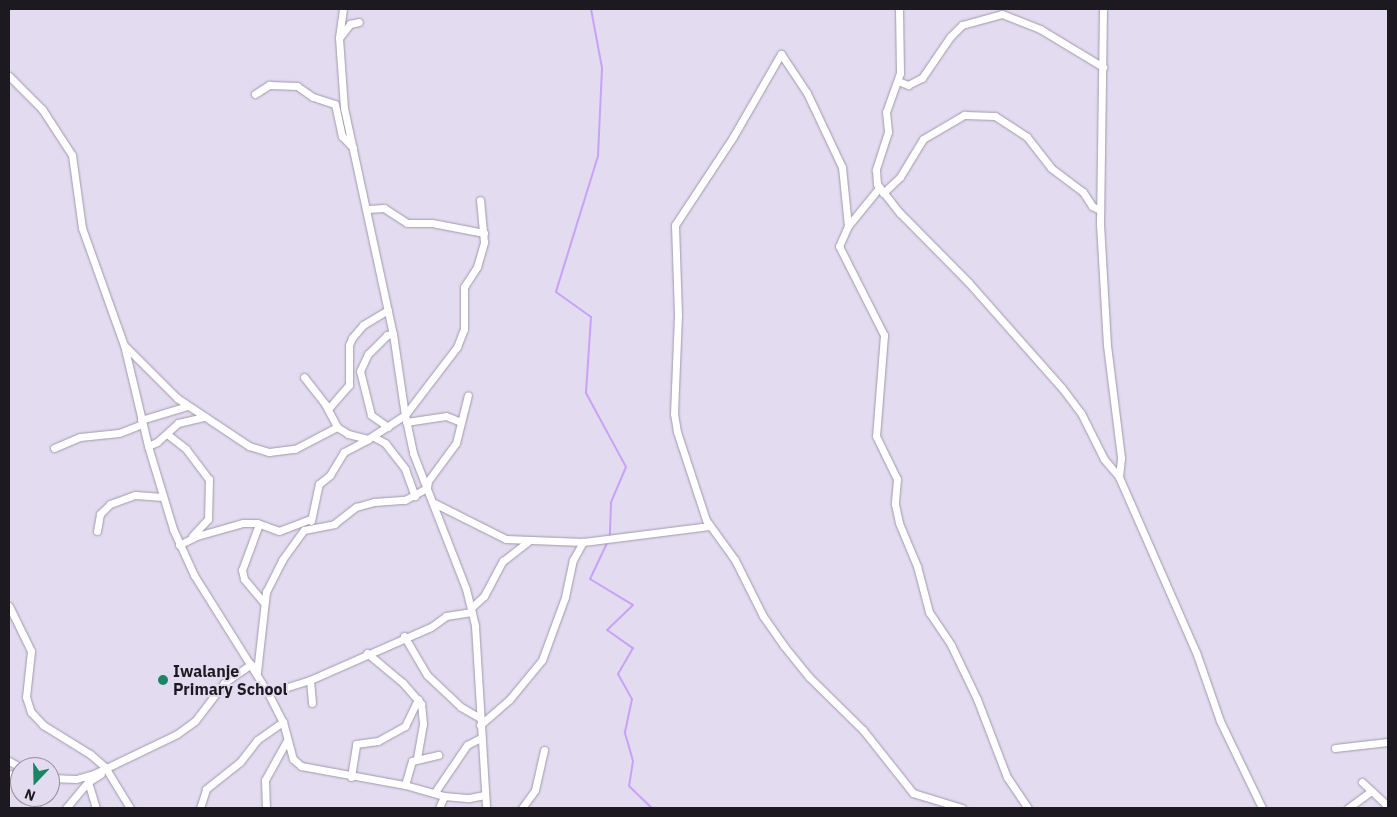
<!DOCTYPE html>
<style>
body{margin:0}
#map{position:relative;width:1397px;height:817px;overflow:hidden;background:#e3dbf0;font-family:"IBM Plex Sans",sans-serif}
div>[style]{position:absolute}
.stream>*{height:2px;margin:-1px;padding:0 1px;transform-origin:1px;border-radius:1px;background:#c8a2f6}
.roads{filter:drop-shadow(0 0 1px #a098ab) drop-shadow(0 0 1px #a098ab)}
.street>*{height:7px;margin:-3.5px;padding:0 3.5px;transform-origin:3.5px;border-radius:3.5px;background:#fff}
.dots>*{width:14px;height:14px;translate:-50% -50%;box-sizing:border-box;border:2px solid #e3dbf0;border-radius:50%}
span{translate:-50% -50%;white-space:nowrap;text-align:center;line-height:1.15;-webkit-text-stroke:4px #e3dbf0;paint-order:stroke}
.poi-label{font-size:16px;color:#1c1920;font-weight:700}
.left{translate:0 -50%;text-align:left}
.frame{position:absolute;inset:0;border:10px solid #1c1920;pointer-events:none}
.north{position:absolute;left:10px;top:757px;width:50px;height:50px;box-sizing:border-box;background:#e3dbf0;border:1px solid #938d9d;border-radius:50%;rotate:201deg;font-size:14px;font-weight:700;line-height:20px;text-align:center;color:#1c1920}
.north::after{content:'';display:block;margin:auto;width:18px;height:22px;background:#1a8663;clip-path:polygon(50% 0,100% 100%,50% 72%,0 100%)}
</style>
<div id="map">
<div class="stream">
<i style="left:591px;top:9px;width:60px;rotate:79.4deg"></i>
<i style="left:602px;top:68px;width:88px;rotate:92.6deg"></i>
<i style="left:598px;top:156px;width:142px;rotate:107.2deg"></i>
<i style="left:556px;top:292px;width:43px;rotate:35.5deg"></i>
<i style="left:591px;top:317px;width:76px;rotate:93.8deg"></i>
<i style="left:586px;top:393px;width:84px;rotate:61.6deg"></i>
<i style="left:626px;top:467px;width:39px;rotate:113deg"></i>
<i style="left:611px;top:503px;width:34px;rotate:92deg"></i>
<i style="left:608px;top:541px;width:42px;rotate:115.3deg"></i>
<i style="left:590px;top:579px;width:50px;rotate:31.2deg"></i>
<i style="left:633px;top:605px;width:36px;rotate:136deg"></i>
<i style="left:607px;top:630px;width:32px;rotate:35deg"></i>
<i style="left:633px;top:648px;width:30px;rotate:120deg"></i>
<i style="left:618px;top:674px;width:29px;rotate:61deg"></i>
<i style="left:632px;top:699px;width:35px;rotate:102deg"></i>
<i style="left:625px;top:733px;width:29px;rotate:74deg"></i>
<i style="left:633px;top:761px;width:25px;rotate:99deg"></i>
<i style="left:629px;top:786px;width:32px;rotate:44deg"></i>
</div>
<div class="roads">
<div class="street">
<i style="left:343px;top:9px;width:29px;rotate:98deg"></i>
<i style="left:339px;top:38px;width:70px;rotate:85.9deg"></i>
<i style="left:344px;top:108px;width:231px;rotate:77.8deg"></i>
<i style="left:393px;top:334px;width:82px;rotate:81.6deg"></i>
<i style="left:405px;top:415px;width:39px;rotate:78deg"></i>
<i style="left:413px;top:453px;width:146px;rotate:68.7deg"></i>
<i style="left:466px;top:589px;width:38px;rotate:76deg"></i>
<i style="left:475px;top:626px;width:182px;rotate:86.5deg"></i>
<i style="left:899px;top:9px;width:64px;rotate:89.1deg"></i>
<i style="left:900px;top:73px;width:41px;rotate:109.7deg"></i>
<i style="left:886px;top:112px;width:20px;rotate:84deg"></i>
<i style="left:888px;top:132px;width:40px;rotate:108deg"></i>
<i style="left:876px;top:170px;width:14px;rotate:86deg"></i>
<i style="left:877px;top:184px;width:37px;rotate:52deg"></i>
<i style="left:900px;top:213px;width:98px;rotate:45.4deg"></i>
<i style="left:969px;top:283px;width:140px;rotate:48.5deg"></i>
<i style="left:1062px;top:388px;width:31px;rotate:53deg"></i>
<i style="left:1081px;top:413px;width:51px;rotate:63.4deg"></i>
<i style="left:1104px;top:459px;width:23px;rotate:50deg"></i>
<i style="left:1103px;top:9px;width:215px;rotate:90.8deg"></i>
<i style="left:1100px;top:224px;width:121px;rotate:86.7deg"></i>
<i style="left:1107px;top:345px;width:114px;rotate:82.9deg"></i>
<i style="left:1121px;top:458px;width:19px;rotate:96deg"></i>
<i style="left:1119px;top:477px;width:191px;rotate:66.3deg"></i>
<i style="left:1196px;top:652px;width:73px;rotate:70.8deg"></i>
<i style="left:1220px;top:721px;width:97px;rotate:64.2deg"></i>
<i style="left:339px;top:38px;width:18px;rotate:-52deg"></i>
<i style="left:350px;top:24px;width:9px;rotate:-13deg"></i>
<i style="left:9px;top:76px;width:47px;rotate:45deg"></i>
<i style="left:42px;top:109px;width:55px;rotate:56.9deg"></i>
<i style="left:72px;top:155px;width:74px;rotate:82.2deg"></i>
<i style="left:82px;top:228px;width:124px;rotate:70.3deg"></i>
<i style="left:124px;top:345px;width:104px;rotate:76.6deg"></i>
<i style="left:148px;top:446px;width:87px;rotate:73.2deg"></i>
<i style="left:173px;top:529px;width:51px;rotate:65.5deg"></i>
<i style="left:194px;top:575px;width:139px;rotate:57.9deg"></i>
<i style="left:268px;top:693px;width:33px;rotate:63deg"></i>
<i style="left:283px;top:722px;width:38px;rotate:75deg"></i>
<i style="left:293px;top:759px;width:11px;rotate:41deg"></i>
<i style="left:301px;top:766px;width:106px;rotate:10.4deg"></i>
<i style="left:405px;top:785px;width:41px;rotate:15.8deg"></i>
<i style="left:444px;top:796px;width:25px;rotate:5deg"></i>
<i style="left:469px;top:798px;width:16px;rotate:-11deg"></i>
<i style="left:898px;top:81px;width:11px;rotate:22deg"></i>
<i style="left:908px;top:85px;width:16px;rotate:-27deg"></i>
<i style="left:922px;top:78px;width:50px;rotate:-55.7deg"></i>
<i style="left:950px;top:37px;width:17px;rotate:-45deg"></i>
<i style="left:962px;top:25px;width:41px;rotate:-15.4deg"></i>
<i style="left:1002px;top:14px;width:41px;rotate:21.5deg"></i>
<i style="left:1040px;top:29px;width:74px;rotate:31.1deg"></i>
<i style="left:255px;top:94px;width:17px;rotate:-33deg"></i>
<i style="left:269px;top:85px;width:28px;rotate:2deg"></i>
<i style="left:297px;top:86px;width:19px;rotate:35deg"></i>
<i style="left:313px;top:97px;width:23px;rotate:18deg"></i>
<i style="left:335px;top:104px;width:33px;rotate:78deg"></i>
<i style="left:342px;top:136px;width:16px;rotate:47deg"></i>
<i style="left:883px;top:193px;width:23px;rotate:-43deg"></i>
<i style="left:900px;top:177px;width:44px;rotate:-58.8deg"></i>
<i style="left:923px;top:139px;width:48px;rotate:-30.3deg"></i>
<i style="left:964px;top:115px;width:31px;rotate:2deg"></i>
<i style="left:995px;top:116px;width:38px;rotate:33deg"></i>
<i style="left:1027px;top:137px;width:39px;rotate:52deg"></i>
<i style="left:1051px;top:168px;width:40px;rotate:37deg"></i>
<i style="left:1083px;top:192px;width:17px;rotate:57deg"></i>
<i style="left:1092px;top:206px;width:9px;rotate:27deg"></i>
<i style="left:368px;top:209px;width:16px;rotate:-4deg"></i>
<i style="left:384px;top:208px;width:27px;rotate:33deg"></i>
<i style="left:407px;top:223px;width:25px"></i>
<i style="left:432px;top:223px;width:53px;rotate:10.9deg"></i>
<i style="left:848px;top:226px;width:49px;rotate:-50.8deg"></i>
<i style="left:124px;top:345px;width:75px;rotate:45deg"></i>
<i style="left:177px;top:398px;width:87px;rotate:33.7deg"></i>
<i style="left:249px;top:446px;width:21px;rotate:17deg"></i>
<i style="left:269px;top:452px;width:26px;rotate:-7deg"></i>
<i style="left:295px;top:449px;width:47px;rotate:-27.6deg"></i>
<i style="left:337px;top:427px;width:13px;rotate:32deg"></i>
<i style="left:348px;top:434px;width:21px;rotate:14deg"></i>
<i style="left:368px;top:439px;width:44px;rotate:-33deg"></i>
<i style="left:405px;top:415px;width:86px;rotate:-52.6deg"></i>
<i style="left:457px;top:347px;width:19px;rotate:-69deg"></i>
<i style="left:464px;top:329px;width:42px;rotate:-90deg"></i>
<i style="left:464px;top:287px;width:24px;rotate:-57deg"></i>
<i style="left:477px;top:267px;width:26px;rotate:-74deg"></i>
<i style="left:484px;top:242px;width:42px;rotate:-95.4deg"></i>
<i style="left:304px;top:377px;width:34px;rotate:52deg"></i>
<i style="left:325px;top:404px;width:26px;rotate:62deg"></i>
<i style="left:328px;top:409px;width:32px;rotate:-49deg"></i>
<i style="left:349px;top:385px;width:40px;rotate:-90deg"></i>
<i style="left:349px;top:345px;width:8px;rotate:-67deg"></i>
<i style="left:352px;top:338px;width:17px;rotate:-50deg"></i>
<i style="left:363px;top:325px;width:29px;rotate:-31deg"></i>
<i style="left:141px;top:420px;width:48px;rotate:-16.9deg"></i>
<i style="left:406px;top:422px;width:40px;rotate:-8.5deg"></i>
<i style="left:446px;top:416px;width:16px;rotate:22deg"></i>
<i style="left:388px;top:427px;width:21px;rotate:-145deg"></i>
<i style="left:371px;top:415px;width:45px;rotate:-104deg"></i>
<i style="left:360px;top:371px;width:19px;rotate:-65deg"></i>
<i style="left:368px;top:354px;width:27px;rotate:-45deg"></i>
<i style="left:387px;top:335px;width:6px;rotate:-9deg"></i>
<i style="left:167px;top:434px;width:24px;rotate:38deg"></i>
<i style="left:186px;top:449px;width:38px;rotate:53deg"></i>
<i style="left:209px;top:479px;width:40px;rotate:91.4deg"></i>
<i style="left:208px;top:519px;width:23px;rotate:133deg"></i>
<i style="left:374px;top:437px;width:13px;rotate:29deg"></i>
<i style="left:385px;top:443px;width:33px;rotate:52deg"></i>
<i style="left:405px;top:469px;width:29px;rotate:70deg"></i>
<i style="left:148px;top:446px;width:10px;rotate:-24deg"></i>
<i style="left:157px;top:442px;width:28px;rotate:-42deg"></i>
<i style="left:178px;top:423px;width:28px;rotate:-13deg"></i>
<i style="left:54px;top:448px;width:28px;rotate:-23deg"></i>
<i style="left:80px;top:437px;width:39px;rotate:-6deg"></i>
<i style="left:119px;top:433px;width:25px;rotate:-21deg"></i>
<i style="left:434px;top:503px;width:80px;rotate:26.6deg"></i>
<i style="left:506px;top:539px;width:77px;rotate:2.2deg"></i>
<i style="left:311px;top:521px;width:38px;rotate:-78deg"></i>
<i style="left:319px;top:484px;width:14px;rotate:-39deg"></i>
<i style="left:330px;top:475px;width:27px;rotate:-59deg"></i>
<i style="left:344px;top:452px;width:26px;rotate:-28deg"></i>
<i style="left:259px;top:524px;width:49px;rotate:110.3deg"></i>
<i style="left:242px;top:570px;width:9px;rotate:77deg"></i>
<i style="left:244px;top:579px;width:31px;rotate:50deg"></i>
<i style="left:97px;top:531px;width:17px;rotate:-80deg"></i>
<i style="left:100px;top:514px;width:14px;rotate:-45deg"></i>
<i style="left:110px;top:504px;width:27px;rotate:-20deg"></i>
<i style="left:135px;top:495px;width:28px;rotate:4deg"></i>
<i style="left:179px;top:545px;width:20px;rotate:-27deg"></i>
<i style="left:197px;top:536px;width:48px;rotate:-15.8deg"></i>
<i style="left:243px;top:523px;width:14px"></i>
<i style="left:257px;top:523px;width:23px;rotate:20deg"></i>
<i style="left:279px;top:531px;width:33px;rotate:-21deg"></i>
<i style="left:9px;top:606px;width:50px;rotate:63.9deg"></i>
<i style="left:31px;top:651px;width:46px;rotate:96.2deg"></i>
<i style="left:26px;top:697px;width:16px;rotate:72deg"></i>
<i style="left:31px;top:712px;width:18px;rotate:47deg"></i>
<i style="left:43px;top:725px;width:55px;rotate:31.7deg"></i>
<i style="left:90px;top:754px;width:20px;rotate:41deg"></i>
<i style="left:105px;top:767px;width:48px;rotate:58.6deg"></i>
<i style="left:471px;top:608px;width:18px;rotate:-43deg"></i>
<i style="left:484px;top:596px;width:40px;rotate:-62deg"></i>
<i style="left:503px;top:561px;width:31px;rotate:-38deg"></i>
<i style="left:404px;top:636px;width:45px;rotate:59.5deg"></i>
<i style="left:427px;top:675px;width:47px;rotate:43.3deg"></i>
<i style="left:461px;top:707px;width:22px;rotate:30deg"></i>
<i style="left:367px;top:653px;width:47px;rotate:39.8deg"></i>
<i style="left:403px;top:683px;width:28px;rotate:49deg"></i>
<i style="left:421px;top:704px;width:20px;rotate:84deg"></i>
<i style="left:423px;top:724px;width:35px;rotate:100deg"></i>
<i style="left:257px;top:672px;width:81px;rotate:-83.6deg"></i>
<i style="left:266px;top:592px;width:36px;rotate:-63deg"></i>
<i style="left:282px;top:560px;width:37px;rotate:-54deg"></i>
<i style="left:304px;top:530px;width:31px;rotate:-11deg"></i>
<i style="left:334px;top:524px;width:28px;rotate:-38deg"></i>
<i style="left:356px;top:507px;width:19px;rotate:-16deg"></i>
<i style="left:374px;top:502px;width:31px;rotate:-4deg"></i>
<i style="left:405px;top:500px;width:25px;rotate:-29deg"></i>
<i style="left:427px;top:488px;width:7px;rotate:-82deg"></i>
<i style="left:428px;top:481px;width:47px;rotate:-53.6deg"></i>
<i style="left:456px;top:443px;width:49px;rotate:-76deg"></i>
<i style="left:310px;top:680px;width:23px;rotate:85deg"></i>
<i style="left:268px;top:693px;width:44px;rotate:-17.2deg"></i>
<i style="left:310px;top:680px;width:132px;rotate:-23.7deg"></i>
<i style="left:431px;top:627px;width:19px;rotate:-36deg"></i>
<i style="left:446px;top:616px;width:26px;rotate:-9deg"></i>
<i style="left:480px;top:725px;width:38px;rotate:-41deg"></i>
<i style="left:509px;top:700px;width:52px;rotate:-50.5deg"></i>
<i style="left:542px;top:660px;width:67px;rotate:-69.9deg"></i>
<i style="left:565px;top:597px;width:38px;rotate:-78deg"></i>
<i style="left:573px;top:560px;width:21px;rotate:-61deg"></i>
<i style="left:583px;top:542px;width:128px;rotate:-7.2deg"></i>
<i style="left:1335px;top:748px;width:53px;rotate:-6.5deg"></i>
<i style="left:9px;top:761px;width:13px;rotate:29deg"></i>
<i style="left:9px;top:775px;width:11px;rotate:-15deg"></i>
<i style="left:351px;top:777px;width:33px;rotate:-81deg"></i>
<i style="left:356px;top:744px;width:22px;rotate:-8deg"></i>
<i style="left:378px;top:741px;width:31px;rotate:-29deg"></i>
<i style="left:405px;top:726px;width:30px;rotate:-64deg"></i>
<i style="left:50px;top:778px;width:26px;rotate:2deg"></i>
<i style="left:76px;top:779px;width:19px;rotate:-16deg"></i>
<i style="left:94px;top:774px;width:92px;rotate:-25.7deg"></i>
<i style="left:177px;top:734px;width:22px;rotate:-36deg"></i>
<i style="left:195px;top:721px;width:48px;rotate:-52.7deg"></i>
<i style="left:224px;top:683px;width:33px;rotate:-35deg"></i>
<i style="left:88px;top:782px;width:27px;rotate:73deg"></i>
<i style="left:1362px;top:782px;width:35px;rotate:43deg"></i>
<i style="left:405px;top:785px;width:25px;rotate:-74deg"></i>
<i style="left:412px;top:761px;width:27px;rotate:-13deg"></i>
<i style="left:435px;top:792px;width:57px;rotate:-55.8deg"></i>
<i style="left:467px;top:745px;width:16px;rotate:-27deg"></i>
<i style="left:34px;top:808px;width:13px;rotate:-61deg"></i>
<i style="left:66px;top:808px;width:34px;rotate:-50deg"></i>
<i style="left:88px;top:782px;width:15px;rotate:-32deg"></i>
<i style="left:200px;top:808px;width:20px;rotate:-72deg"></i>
<i style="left:206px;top:789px;width:43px;rotate:-38.5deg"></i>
<i style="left:240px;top:762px;width:28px;rotate:-52deg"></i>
<i style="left:257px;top:740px;width:32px;rotate:-35deg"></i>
<i style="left:266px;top:808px;width:28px;rotate:-92deg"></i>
<i style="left:265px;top:780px;width:43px;rotate:-61.1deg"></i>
<i style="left:439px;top:808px;width:13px;rotate:-67deg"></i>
<i style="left:522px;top:808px;width:22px;rotate:-54deg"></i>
<i style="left:535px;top:790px;width:41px;rotate:-77.3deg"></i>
<i style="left:962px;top:808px;width:51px;rotate:-163deg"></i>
<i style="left:913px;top:793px;width:80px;rotate:-128.4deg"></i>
<i style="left:863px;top:730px;width:76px;rotate:-135.5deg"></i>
<i style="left:809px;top:677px;width:40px;rotate:-129deg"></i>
<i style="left:784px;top:646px;width:37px;rotate:-125deg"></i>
<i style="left:763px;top:616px;width:63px;rotate:-116.6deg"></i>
<i style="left:735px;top:560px;width:49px;rotate:-125.9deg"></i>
<i style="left:706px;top:520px;width:93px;rotate:-108.2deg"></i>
<i style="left:677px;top:432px;width:18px;rotate:-99deg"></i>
<i style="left:674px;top:414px;width:99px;rotate:-87.7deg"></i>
<i style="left:678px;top:315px;width:90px;rotate:-91.9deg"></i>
<i style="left:675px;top:225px;width:105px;rotate:-56.6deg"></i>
<i style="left:733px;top:137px;width:96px;rotate:-60deg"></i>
<i style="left:781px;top:54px;width:47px;rotate:56.3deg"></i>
<i style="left:807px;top:93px;width:82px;rotate:64.7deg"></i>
<i style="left:842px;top:167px;width:59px;rotate:84.2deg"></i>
<i style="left:848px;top:226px;width:22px;rotate:114deg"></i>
<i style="left:839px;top:246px;width:100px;rotate:63.2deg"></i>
<i style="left:884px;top:335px;width:101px;rotate:94.5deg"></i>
<i style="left:876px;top:436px;width:48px;rotate:64deg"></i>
<i style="left:897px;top:479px;width:25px;rotate:95deg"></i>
<i style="left:895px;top:504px;width:19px;rotate:78deg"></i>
<i style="left:899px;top:523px;width:47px;rotate:67.3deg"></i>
<i style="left:917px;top:566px;width:48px;rotate:75.4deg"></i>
<i style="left:929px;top:612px;width:40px;rotate:56deg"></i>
<i style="left:951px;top:645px;width:60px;rotate:64.3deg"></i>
<i style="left:977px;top:699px;width:84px;rotate:69deg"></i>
<i style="left:1007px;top:777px;width:37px;rotate:56deg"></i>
<i style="left:1348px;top:808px;width:29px;rotate:-36deg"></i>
</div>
</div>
<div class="dots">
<i style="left:163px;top:680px;background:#1a8663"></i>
</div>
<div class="poi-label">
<span class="left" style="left:173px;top:680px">Iwalanje<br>Primary School</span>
</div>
<div class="frame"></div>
<div class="north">N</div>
</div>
